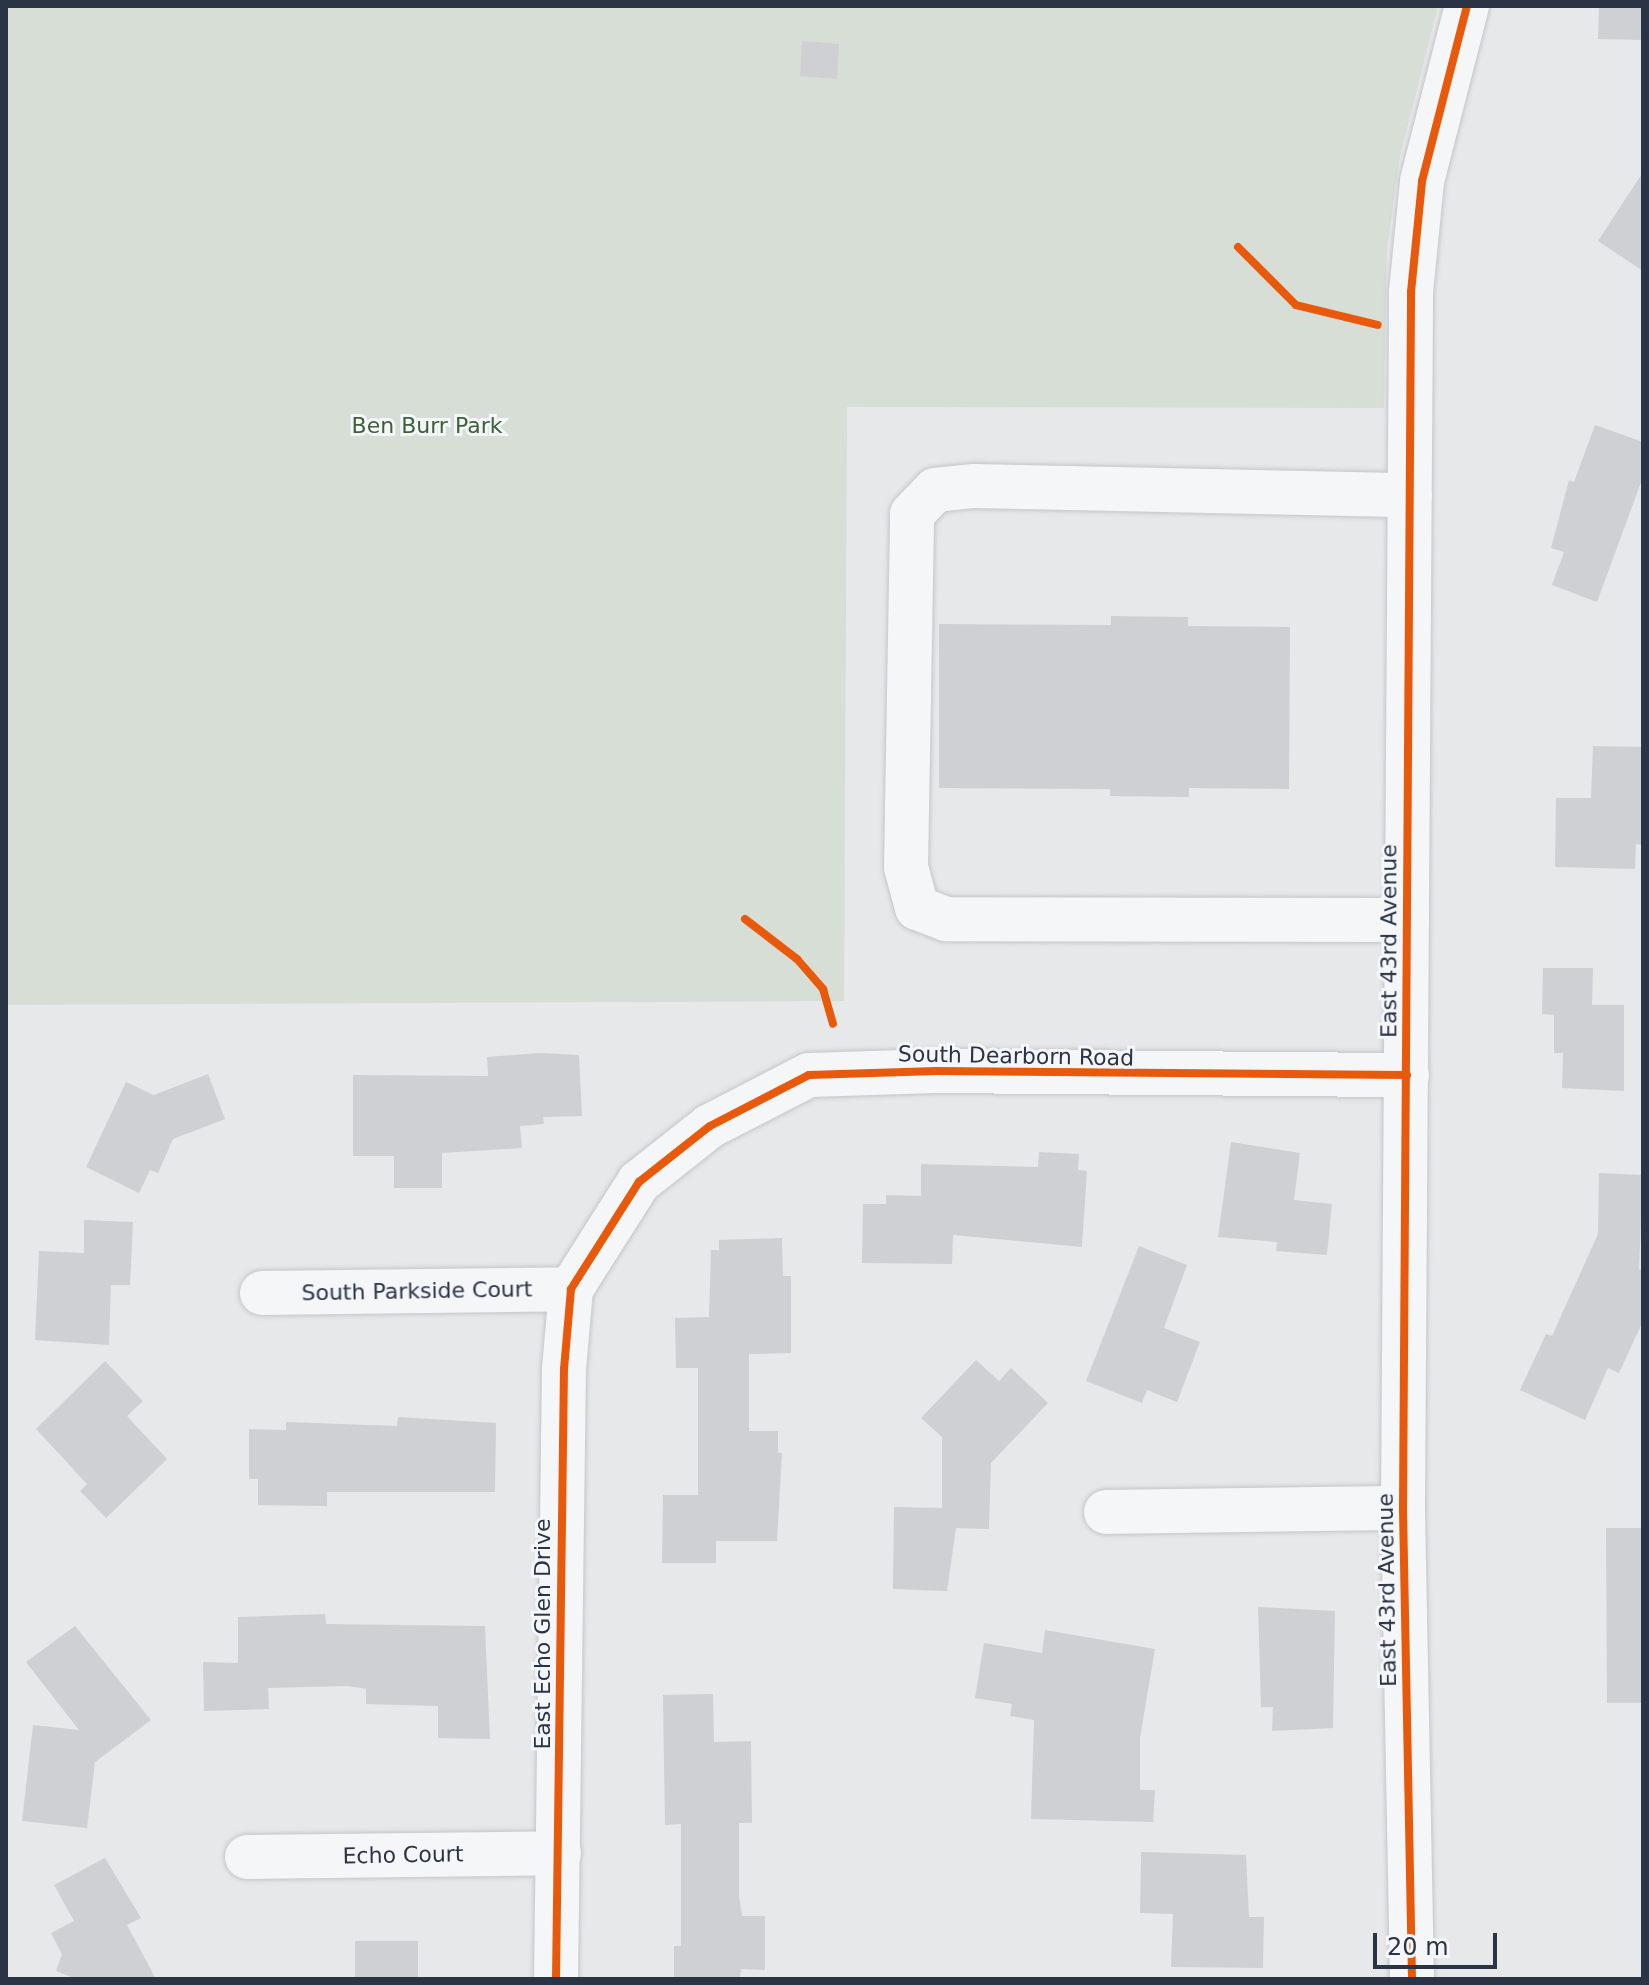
<!DOCTYPE html>
<style>
body{margin:0}
#map{position:relative;width:1649px;height:1985px;overflow:hidden;background:#e6e8ea;font-family:"DejaVu Sans",sans-serif}
div>[style]{position:absolute}
.green>*{inset:0;background:#d6ded6}
.building>*{inset:0;background:#ced0d3}
.roads{filter:drop-shadow(0 0 2px #c4c6c8) drop-shadow(0 0 2px #c4c6c8)}
.minor>*{height:44px;margin:-22px;padding:0 22px;transform-origin:22px;border-radius:22px;background:#f5f6f7}
.cycleway>*{height:8px;margin:-4px;padding:0 4px;transform-origin:4px;border-radius:4px;background:#e8590c}
span{translate:-50% -50%;white-space:nowrap;text-align:center;line-height:1.15;-webkit-text-stroke:6px #f4f6f9;paint-order:stroke}
.park-label{font-size:22px;color:#3f6138}
.street-label{font-size:22px;color:#2b3445}
.frame{position:absolute;inset:0;border:8px solid #2b3445;pointer-events:none}
.scale{position:absolute;left:1373px;top:1933px;width:124px;height:36px;box-sizing:border-box;border:4px solid #2b3445;border-top:0;padding-left:10px;font-size:24px;line-height:28px;white-space:nowrap;color:#2b3445;-webkit-text-stroke:6px #f4f6f9;paint-order:stroke}
</style>
<div id="map">
<div class="green">
<i style="clip-path:polygon(6px 6px,1438px 6px,1400px 156px,1387px 249px,1384px 408px,847px 407px,844px 1001px,6px 1005px)"></i>
</div>
<div class="building">
<i style="clip-path:polygon(1599px 6px,1643px 6px,1643px 40px,1598px 39px)"></i>
<i style="clip-path:polygon(802px 41px,839px 44px,837px 79px,800px 76px)"></i>
<i style="clip-path:polygon(1643px 172px,1643px 271px,1598px 241px)"></i>
<i style="clip-path:polygon(1595px 425px,1643px 442px,1643px 477px,1597px 602px,1552px 585px,1564px 552px,1551px 548px,1569px 480px,1574px 482px)"></i>
<i style="clip-path:polygon(1111px 616px,1188px 617px,1188px 626px,1290px 627px,1289px 789px,1189px 788px,1189px 797px,1110px 796px,1110px 789px,939px 788px,939px 624px,1111px 625px)"></i>
<i style="clip-path:polygon(1593px 746px,1643px 747px,1643px 845px,1636px 844px,1635px 869px,1555px 867px,1556px 798px,1591px 798px)"></i>
<i style="clip-path:polygon(1543px 968px,1593px 968px,1592px 1005px,1624px 1005px,1624px 1091px,1562px 1088px,1563px 1053px,1554px 1053px,1554px 1015px,1542px 1014px)"></i>
<i style="clip-path:polygon(540px 1053px,579px 1055px,582px 1116px,543px 1117px,544px 1124px,520px 1126px,522px 1148px,442px 1153px,442px 1188px,394px 1188px,394px 1156px,353px 1156px,353px 1075px,488px 1076px,487px 1057px)"></i>
<i style="clip-path:polygon(208px 1074px,225px 1119px,173px 1139px,158px 1173px,150px 1170px,139px 1193px,86px 1167px,126px 1082px,154px 1095px)"></i>
<i style="clip-path:polygon(1231px 1142px,1300px 1153px,1294px 1200px,1332px 1204px,1327px 1255px,1276px 1251px,1277px 1242px,1218px 1237px)"></i>
<i style="clip-path:polygon(1039px 1152px,1079px 1154px,1078px 1170px,1087px 1171px,1082px 1247px,953px 1235px,952px 1264px,862px 1263px,863px 1204px,886px 1204px,886px 1195px,921px 1196px,921px 1164px,1038px 1167px)"></i>
<i style="clip-path:polygon(1599px 1173px,1643px 1175px,1639px 1269px,1643px 1271px,1643px 1321px,1619px 1373px,1608px 1368px,1585px 1420px,1520px 1390px,1546px 1334px,1552px 1336px,1598px 1234px)"></i>
<i style="clip-path:polygon(84px 1220px,133px 1222px,130px 1285px,111px 1285px,109px 1345px,35px 1340px,39px 1251px,84px 1253px)"></i>
<i style="clip-path:polygon(782px 1238px,783px 1276px,791px 1276px,791px 1353px,749px 1354px,749px 1431px,778px 1431px,778px 1453px,782px 1453px,777px 1541px,716px 1541px,716px 1563px,662px 1563px,663px 1495px,698px 1495px,698px 1368px,676px 1368px,675px 1318px,709px 1317px,711px 1250px,719px 1250px,719px 1240px)"></i>
<i style="clip-path:polygon(1139px 1246px,1187px 1265px,1164px 1328px,1200px 1342px,1177px 1402px,1147px 1390px,1142px 1403px,1086px 1381px)"></i>
<i style="clip-path:polygon(976px 1360px,999px 1381px,1011px 1368px,1048px 1403px,991px 1463px,989px 1529px,956px 1528px,947px 1591px,893px 1589px,894px 1507px,942px 1508px,942px 1437px,921px 1418px)"></i>
<i style="clip-path:polygon(105px 1361px,143px 1401px,127px 1416px,167px 1459px,106px 1518px,80px 1491px,87px 1484px,36px 1429px)"></i>
<i style="clip-path:polygon(398px 1417px,496px 1423px,495px 1492px,327px 1492px,327px 1506px,258px 1505px,258px 1479px,249px 1479px,249px 1429px,286px 1430px,286px 1422px,397px 1426px)"></i>
<i style="clip-path:polygon(1606px 1528px,1643px 1528px,1643px 1703px,1607px 1703px)"></i>
<i style="clip-path:polygon(1258px 1607px,1335px 1611px,1333px 1728px,1272px 1731px,1273px 1707px,1261px 1707px)"></i>
<i style="clip-path:polygon(325px 1614px,326px 1624px,485px 1626px,490px 1739px,438px 1738px,438px 1706px,366px 1704px,366px 1689px,349px 1686px,268px 1688px,269px 1709px,204px 1711px,203px 1662px,238px 1663px,238px 1617px)"></i>
<i style="clip-path:polygon(75px 1626px,151px 1720px,95px 1762px,87px 1828px,22px 1821px,33px 1725px,79px 1730px,26px 1662px)"></i>
<i style="clip-path:polygon(1045px 1630px,1155px 1649px,1140px 1738px,1140px 1790px,1155px 1790px,1153px 1822px,1031px 1819px,1034px 1720px,1010px 1716px,1012px 1704px,975px 1698px,984px 1643px,1042px 1653px)"></i>
<i style="clip-path:polygon(713px 1694px,714px 1742px,751px 1741px,752px 1823px,739px 1823px,739px 1895px,742px 1916px,765px 1916px,765px 1970px,741px 1969px,740px 1979px,674px 1979px,674px 1946px,681px 1946px,681px 1824px,665px 1825px,663px 1695px)"></i>
<i style="clip-path:polygon(1141px 1852px,1246px 1855px,1249px 1917px,1264px 1917px,1263px 1968px,1171px 1967px,1173px 1914px,1140px 1913px)"></i>
<i style="clip-path:polygon(105px 1858px,141px 1918px,127px 1925px,156px 1979px,76px 1979px,56px 1971px,62px 1954px,51px 1933px,74px 1921px,54px 1885px)"></i>
<i style="clip-path:polygon(355px 1941px,418px 1941px,418px 1979px,355px 1979px)"></i>
</div>
<div class="roads">
<div class="minor">
<i style="left:1407px;top:920px;width:461px;rotate:-179.9deg"></i>
<i style="left:946px;top:919px;width:31px;rotate:-159deg"></i>
<i style="left:917px;top:908px;width:42px;rotate:-105deg"></i>
<i style="left:906px;top:867px;width:353px;rotate:-89deg"></i>
<i style="left:912px;top:514px;width:33px;rotate:-46deg"></i>
<i style="left:935px;top:490px;width:39px;rotate:-6deg"></i>
<i style="left:974px;top:486px;width:436px;rotate:1.2deg"></i>
<i style="left:262px;top:1293px;width:309px;rotate:-0.7deg"></i>
<i style="left:1106px;top:1512px;width:297px;rotate:-0.8deg"></i>
<i style="left:247px;top:1857px;width:312px;rotate:-0.7deg"></i>
<i style="left:556px;top:1979px;width:610px;rotate:-89.25deg"></i>
<i style="left:564px;top:1369px;width:80px;rotate:-85deg"></i>
<i style="left:571px;top:1289px;width:127px;rotate:-57.6deg"></i>
<i style="left:639px;top:1182px;width:90px;rotate:-38.3deg"></i>
<i style="left:710px;top:1126px;width:111px;rotate:-27.3deg"></i>
<i style="left:809px;top:1075px;width:127px;rotate:-1.8deg"></i>
<i style="left:936px;top:1071px;width:471px;rotate:0.5deg"></i>
<i style="left:1412px;top:1979px;width:471px;rotate:-91.1deg"></i>
<i style="left:1403px;top:1508px;width:1216px;rotate:-89.62deg"></i>
<i style="left:1411px;top:292px;width:112px;rotate:-84.3deg"></i>
<i style="left:1422px;top:181px;width:181px;rotate:-75.6deg"></i>
</div>
</div>
<div class="cycleway">
<i style="left:1238px;top:247px;width:82px;rotate:45deg"></i>
<i style="left:1296px;top:305px;width:84px;rotate:13.7deg"></i>
<i style="left:745px;top:919px;width:66px;rotate:37.6deg"></i>
<i style="left:797px;top:959px;width:40px;rotate:49deg"></i>
<i style="left:823px;top:989px;width:36px;rotate:74deg"></i>
<i style="left:556px;top:1979px;width:610px;rotate:-89.25deg"></i>
<i style="left:564px;top:1369px;width:80px;rotate:-85deg"></i>
<i style="left:571px;top:1289px;width:127px;rotate:-57.6deg"></i>
<i style="left:639px;top:1182px;width:90px;rotate:-38.3deg"></i>
<i style="left:710px;top:1126px;width:111px;rotate:-27.3deg"></i>
<i style="left:809px;top:1075px;width:127px;rotate:-1.8deg"></i>
<i style="left:936px;top:1071px;width:471px;rotate:0.5deg"></i>
<i style="left:1412px;top:1979px;width:471px;rotate:-91.1deg"></i>
<i style="left:1403px;top:1508px;width:1216px;rotate:-89.62deg"></i>
<i style="left:1411px;top:292px;width:112px;rotate:-84.3deg"></i>
<i style="left:1422px;top:181px;width:181px;rotate:-75.6deg"></i>
</div>
<div class="park-label">
<span style="left:427px;top:426px">Ben Burr Park</span>
</div>
<div class="street-label">
<span style="left:1389px;top:941px;rotate:-90deg">East 43rd Avenue</span>
<span style="left:1016px;top:1056px;rotate:1deg">South Dearborn Road</span>
<span style="left:417px;top:1291px;rotate:-1deg">South Parkside Court</span>
<span style="left:1387px;top:1590px;rotate:-91deg">East 43rd Avenue</span>
<span style="left:543px;top:1634px;rotate:-90deg">East Echo Glen Drive</span>
<span style="left:403px;top:1855px;rotate:-1deg">Echo Court</span>
</div>
<div class="frame"></div>
<div class="scale">20 m</div>
</div>
